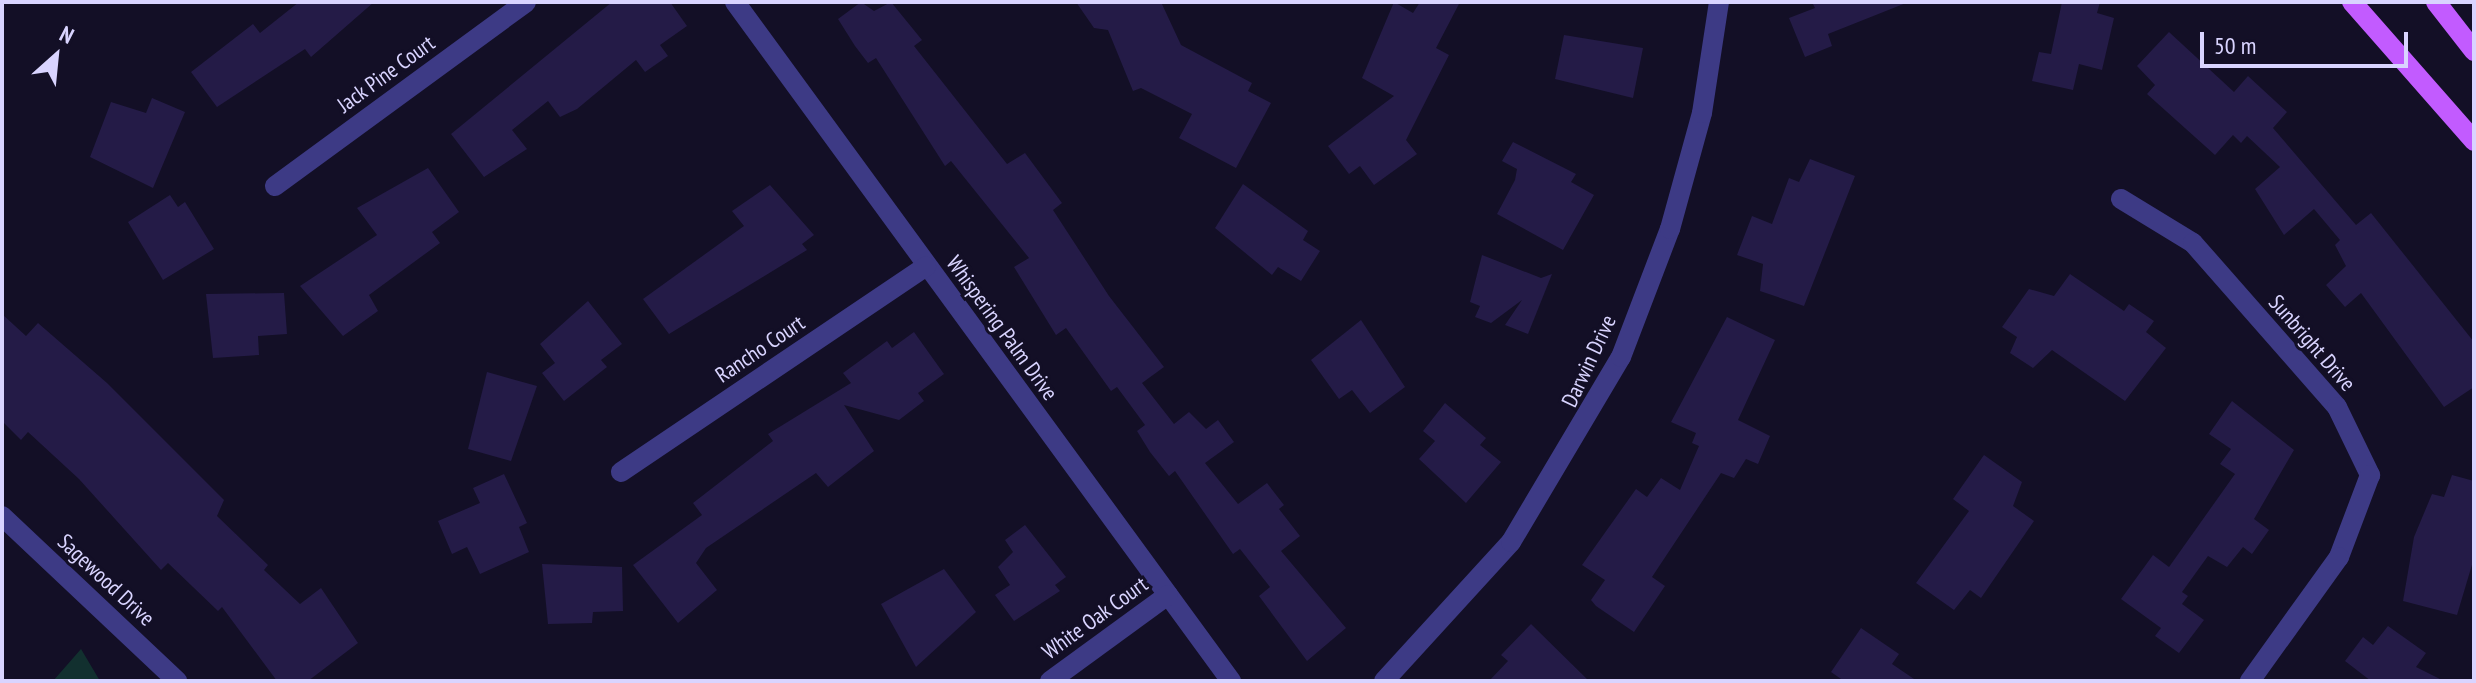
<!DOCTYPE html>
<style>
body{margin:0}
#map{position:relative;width:2476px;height:683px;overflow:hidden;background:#130f26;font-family:"PT Sans Narrow",sans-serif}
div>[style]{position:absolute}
.green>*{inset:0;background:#12302f}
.building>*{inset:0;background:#241b47}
.minor>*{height:20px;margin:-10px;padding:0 10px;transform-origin:10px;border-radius:10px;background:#3d3a85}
.major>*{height:20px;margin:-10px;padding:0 10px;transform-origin:10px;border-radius:10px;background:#c25bff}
span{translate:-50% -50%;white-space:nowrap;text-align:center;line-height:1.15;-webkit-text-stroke:6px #130f26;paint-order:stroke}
.street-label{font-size:22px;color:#d9d4ff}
.frame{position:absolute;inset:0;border:4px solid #d9d4ff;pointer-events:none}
.north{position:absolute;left:16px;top:16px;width:80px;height:80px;-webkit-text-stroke:6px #130f26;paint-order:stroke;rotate:27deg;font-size:22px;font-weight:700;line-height:32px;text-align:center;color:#d9d4ff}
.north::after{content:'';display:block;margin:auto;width:28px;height:36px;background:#d9d4ff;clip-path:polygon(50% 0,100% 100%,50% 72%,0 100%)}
.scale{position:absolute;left:2200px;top:32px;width:208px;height:36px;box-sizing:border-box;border:4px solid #d9d4ff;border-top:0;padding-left:10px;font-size:24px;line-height:28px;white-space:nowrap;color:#d9d4ff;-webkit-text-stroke:6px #130f26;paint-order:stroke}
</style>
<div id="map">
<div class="green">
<i style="clip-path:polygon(81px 649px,100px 681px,53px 681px)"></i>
</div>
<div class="building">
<i style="clip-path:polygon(299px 2px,374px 2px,311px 57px,305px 49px,217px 107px,191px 72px,253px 24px,260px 33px)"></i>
<i style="clip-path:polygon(612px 2px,670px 2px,687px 26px,660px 45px,668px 56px,645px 72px,636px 60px,577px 109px,560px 117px,548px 101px,512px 130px,527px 149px,484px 177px,451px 134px)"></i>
<i style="clip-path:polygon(861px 2px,874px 11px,891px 2px,922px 40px,914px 46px,1007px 164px,1025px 153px,1062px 203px,1053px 210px,1109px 296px,1164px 367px,1142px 383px,1174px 424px,1189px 412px,1206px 429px,1218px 420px,1234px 442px,1205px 463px,1238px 504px,1267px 483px,1284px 505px,1279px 509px,1300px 536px,1281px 551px,1346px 628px,1307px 661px,1259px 596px,1270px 587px,1240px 549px,1233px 554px,1175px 471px,1169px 476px,1150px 452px,1137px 431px,1145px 425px,1117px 387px,1111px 391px,1066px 328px,1056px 335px,1014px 267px,1029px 258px,951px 161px,945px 166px,876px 58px,868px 63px,855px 46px,838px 19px)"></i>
<i style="clip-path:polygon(1076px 2px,1161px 2px,1181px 45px,1252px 83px,1248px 91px,1271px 103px,1236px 168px,1179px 138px,1192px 114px,1141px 88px,1133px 91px,1108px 30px,1094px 28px)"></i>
<i style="clip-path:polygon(1394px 2px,1413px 13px,1420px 2px,1460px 2px,1436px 48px,1449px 55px,1406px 140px,1417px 154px,1374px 185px,1360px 166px,1349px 174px,1328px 146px,1394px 96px,1362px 78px)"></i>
<i style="clip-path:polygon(1812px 2px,1906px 2px,1906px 3px,1828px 34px,1832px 46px,1805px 57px,1789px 18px,1815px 8px)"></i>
<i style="clip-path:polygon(2062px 2px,2100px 2px,2097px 13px,2114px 18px,2102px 70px,2079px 64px,2073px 90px,2032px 81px,2039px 52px,2051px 54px)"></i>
<i style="clip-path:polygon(2169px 32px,2234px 92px,2248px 76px,2287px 112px,2273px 128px,2356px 225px,2371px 213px,2474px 342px,2474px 387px,2444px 407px,2361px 293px,2345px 307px,2326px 285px,2346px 266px,2335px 245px,2340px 240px,2314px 209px,2284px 235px,2255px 189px,2280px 167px,2247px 136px,2241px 143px,2233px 135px,2215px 155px,2147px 94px,2155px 85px,2137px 66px)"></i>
<i style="clip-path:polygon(1564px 35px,1643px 48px,1633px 98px,1555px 79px)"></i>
<i style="clip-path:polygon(152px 98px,185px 112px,153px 188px,90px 157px,111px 102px,146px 113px)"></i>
<i style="clip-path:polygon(1513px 142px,1576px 174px,1571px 182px,1594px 195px,1563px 250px,1497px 214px,1515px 180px,1517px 169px,1502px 161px)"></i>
<i style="clip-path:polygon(1810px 159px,1855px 176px,1804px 306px,1760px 291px,1763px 264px,1737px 255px,1752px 216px,1772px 224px,1789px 178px,1799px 182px)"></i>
<i style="clip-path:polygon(428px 168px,459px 212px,432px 232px,440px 243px,369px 295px,378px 311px,343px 336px,300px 286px,377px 235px,357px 208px)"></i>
<i style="clip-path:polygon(1243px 184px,1308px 231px,1303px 240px,1320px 251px,1301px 281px,1278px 267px,1272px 275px,1215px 228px)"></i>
<i style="clip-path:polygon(770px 185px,814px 235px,802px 244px,807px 250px,669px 334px,643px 299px,744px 226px,732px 211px)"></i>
<i style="clip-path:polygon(170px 195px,178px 207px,185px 202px,214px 249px,163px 280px,128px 222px)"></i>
<i style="clip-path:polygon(1482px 255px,1541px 278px,1552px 274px,1528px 334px,1505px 325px,1522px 300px,1491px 323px,1475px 317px,1480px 306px,1470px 302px)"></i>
<i style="clip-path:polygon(2070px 274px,2124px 311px,2129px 304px,2154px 321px,2146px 332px,2166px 348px,2125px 401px,2052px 350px,2033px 368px,2010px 353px,2017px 337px,2002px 327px,2029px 289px,2054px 296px)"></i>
<i style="clip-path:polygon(284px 293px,287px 334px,258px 336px,259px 355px,213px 358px,206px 294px)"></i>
<i style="clip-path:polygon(588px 301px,622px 344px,601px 360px,607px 367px,564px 401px,542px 373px,555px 363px,540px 344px)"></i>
<i style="clip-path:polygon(2px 314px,26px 336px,38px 323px,107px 383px,224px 500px,217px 516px,268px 565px,264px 570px,300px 604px,321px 588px,358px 643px,308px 681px,277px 681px,222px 607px,218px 611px,168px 563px,161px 570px,79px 479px,28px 432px,21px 440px,2px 421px)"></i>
<i style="clip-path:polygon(1727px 317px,1775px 340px,1738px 420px,1770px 436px,1758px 464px,1746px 459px,1734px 478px,1721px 473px,1652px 577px,1665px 586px,1634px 632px,1596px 606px,1591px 600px,1605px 580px,1582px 565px,1636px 489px,1647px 497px,1661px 478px,1680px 490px,1699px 446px,1692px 443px,1696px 433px,1671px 422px)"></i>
<i style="clip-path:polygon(1361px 320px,1405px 387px,1370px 413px,1352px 390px,1339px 399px,1311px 360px)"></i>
<i style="clip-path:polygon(914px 332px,944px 374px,918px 393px,924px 401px,899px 420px,844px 405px,874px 451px,828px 487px,816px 473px,706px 548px,696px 563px,717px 590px,678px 623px,633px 565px,702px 515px,693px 503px,773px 441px,768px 434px,851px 383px,843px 373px,887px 341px,892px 348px)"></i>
<i style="clip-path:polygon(487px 372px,537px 386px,511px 461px,468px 449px)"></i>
<i style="clip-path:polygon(2232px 401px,2294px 450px,2254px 519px,2269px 530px,2252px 554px,2243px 547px,2227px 567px,2208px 556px,2182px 592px,2188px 596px,2182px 604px,2204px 620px,2179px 653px,2155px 636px,2161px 628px,2121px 599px,2153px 555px,2169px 567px,2235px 474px,2220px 464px,2231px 449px,2209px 434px)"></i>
<i style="clip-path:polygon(1445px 403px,1486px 438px,1480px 445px,1501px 462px,1466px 503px,1419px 459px,1435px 441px,1423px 431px)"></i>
<i style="clip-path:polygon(1984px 455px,2022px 482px,2013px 506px,2034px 521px,1981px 598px,1970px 590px,1954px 610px,1916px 583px,1969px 511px,1953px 499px)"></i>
<i style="clip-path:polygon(504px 474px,527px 523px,519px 527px,529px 552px,480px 574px,467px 547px,452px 554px,438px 521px,480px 503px,473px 488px)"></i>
<i style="clip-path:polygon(2452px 475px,2474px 481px,2474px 558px,2457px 615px,2403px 601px,2414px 537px,2432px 494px,2444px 497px)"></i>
<i style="clip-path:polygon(1025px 525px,1066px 577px,1055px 585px,1060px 591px,1014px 621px,995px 595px,1010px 585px,998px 567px,1013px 552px,1005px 540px)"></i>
<i style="clip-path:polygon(542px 564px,622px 567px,623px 611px,593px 612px,592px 623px,548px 624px)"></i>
<i style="clip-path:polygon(944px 569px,976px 612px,916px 667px,881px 604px)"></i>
<i style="clip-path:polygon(1531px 624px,1589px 681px,1489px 681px,1508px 661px,1501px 655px)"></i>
<i style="clip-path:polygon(2388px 626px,2426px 653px,2416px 667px,2444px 681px,2371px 681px,2345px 661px,2363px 637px,2373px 645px)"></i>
<i style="clip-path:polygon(1861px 628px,1899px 654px,1892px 664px,1917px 681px,1844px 681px,1831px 672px)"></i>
</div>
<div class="minor">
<i style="left:735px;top:2px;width:841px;rotate:53.85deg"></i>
<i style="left:275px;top:186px;width:311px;rotate:-36.2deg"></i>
<i style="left:2121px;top:199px;width:84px;rotate:31.4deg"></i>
<i style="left:2193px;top:243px;width:218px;rotate:48.7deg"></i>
<i style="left:2337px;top:407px;width:76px;rotate:64.1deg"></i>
<i style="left:2370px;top:475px;width:88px;rotate:110.7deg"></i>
<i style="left:2339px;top:557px;width:153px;rotate:125.7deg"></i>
<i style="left:621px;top:472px;width:368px;rotate:-34deg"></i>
<i style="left:2px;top:516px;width:241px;rotate:43.3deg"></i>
<i style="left:1050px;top:681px;width:146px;rotate:-36.1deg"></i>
<i style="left:1384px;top:681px;width:188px;rotate:-47.6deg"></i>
<i style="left:1511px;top:542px;width:215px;rotate:-59.3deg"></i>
<i style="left:1621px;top:357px;width:137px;rotate:-69.1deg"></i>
<i style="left:1670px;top:229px;width:120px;rotate:-74.6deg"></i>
<i style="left:1702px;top:113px;width:112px;rotate:-81.3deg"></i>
</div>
<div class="major">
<i style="left:2352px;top:2px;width:185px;rotate:48.7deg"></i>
<i style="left:2436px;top:2px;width:62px;rotate:52.2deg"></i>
</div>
<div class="street-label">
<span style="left:386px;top:74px;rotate:-36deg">Jack Pine Court</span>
<span style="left:1002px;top:328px;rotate:54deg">Whispering Palm Drive</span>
<span style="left:2312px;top:343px;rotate:49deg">Sunbright Drive</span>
<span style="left:760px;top:349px;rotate:-34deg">Rancho Court</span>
<span style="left:1589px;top:361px;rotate:-65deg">Darwin Drive</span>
<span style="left:106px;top:580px;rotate:43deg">Sagewood Drive</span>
<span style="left:1095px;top:618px;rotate:-36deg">White Oak Court</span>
</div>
<div class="frame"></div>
<div class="north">N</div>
<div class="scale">50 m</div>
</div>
